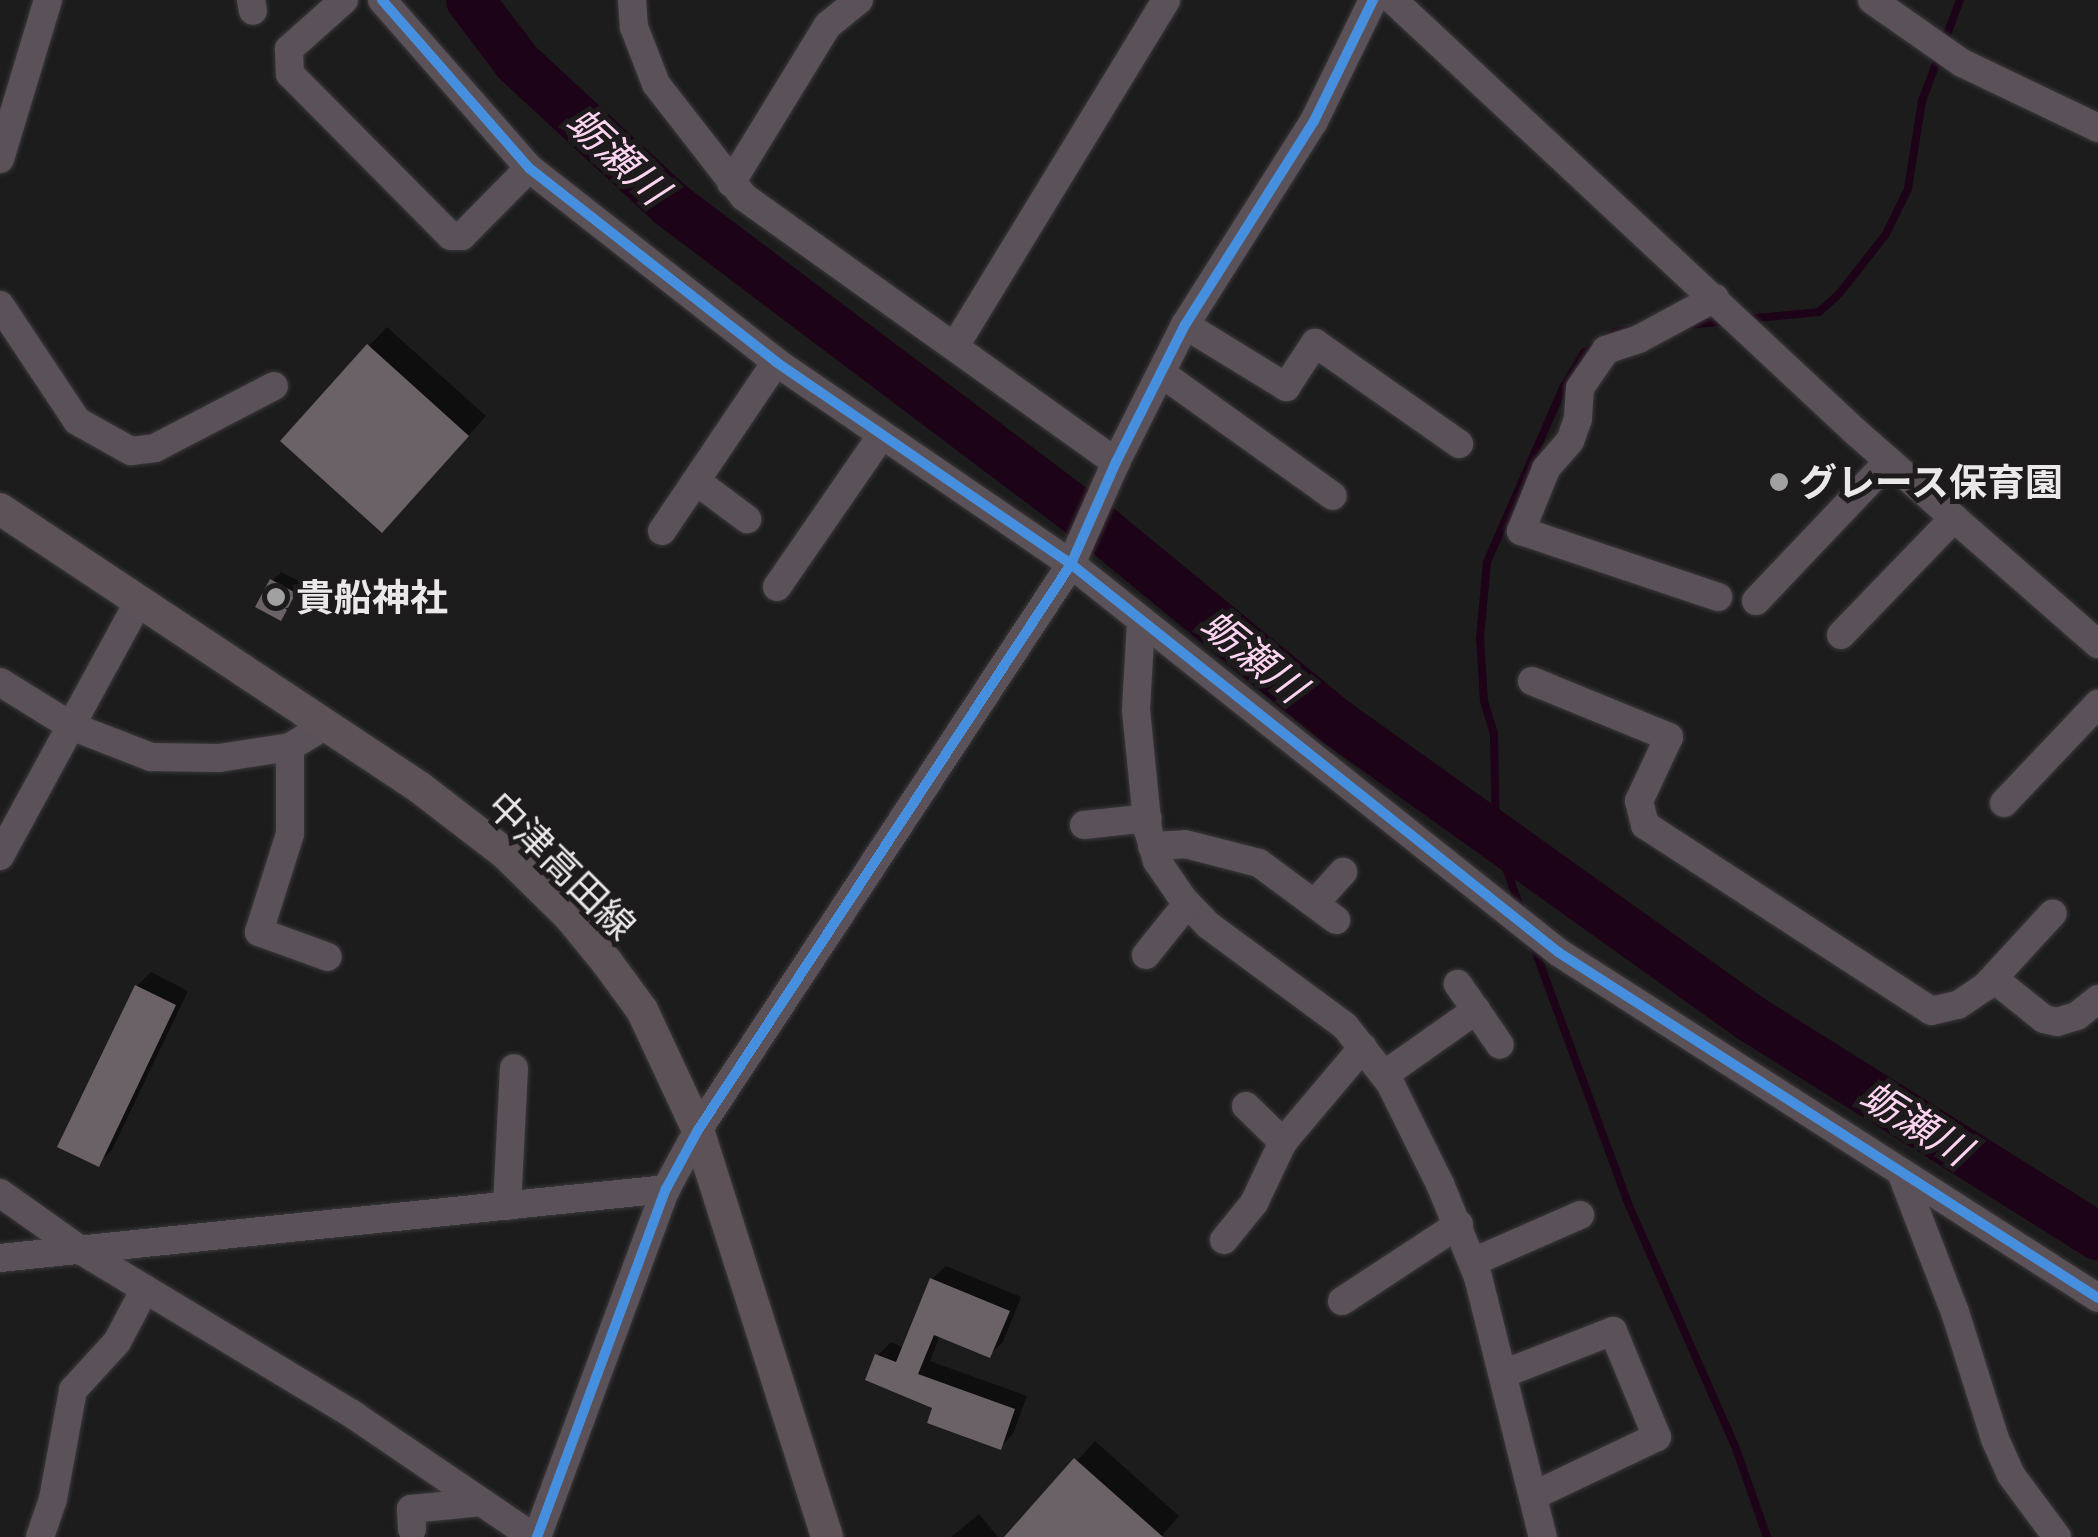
<!DOCTYPE html>
<meta charset="utf-8">
<style>
body{margin:0}
#map{position:relative;width:2098px;height:1537px;overflow:hidden;background:#1d1c1d;font-family:"PT Sans Narrow","Noto Sans JP",sans-serif}
div>[style]{position:absolute}
.shadow>*{inset:0;background:#0007}
.stream>*{height:8px;margin:-4px;padding:0 4px;transform-origin:4px;border-radius:4px;background:#1d0317}
.river>*{height:48px;margin:-24px;padding:0 24px;transform-origin:24px;border-radius:24px;background:#1d0317}
.building>*{inset:0;background:#6b6268}
.roads{filter:drop-shadow(0 0 2px #3a393a) drop-shadow(0 0 2px #3a393a)}
.minor>*{height:28px;margin:-14px;padding:0 14px;transform-origin:14px;border-radius:14px;background:#5b5158}
.major>*{height:32px;margin:-16px;padding:0 16px;transform-origin:16px;border-radius:16px;background:#5c5258}
.cycleway>*{height:10px;margin:-5px;padding:0 5px;transform-origin:5px;border-radius:5px;background:#468fdf}
.dots>*{width:28px;height:28px;translate:-50% -50%;box-sizing:border-box;border:5px solid #1e1b1d;border-radius:50%}
span{translate:-50% -50%;white-space:nowrap;text-align:center;line-height:1.15;-webkit-text-stroke:10px #1e1b1d;paint-order:stroke}
.poi-label{font-size:38px;color:#eae8e9;font-weight:700}
.left{translate:0 -50%;text-align:left}
.street-label{font-size:38px;color:#eae8e9}
.water-label{font-size:40px;color:#fed4f0;font-style:italic}
</style>
<div id="map">
<div class="shadow">
<i style="clip-path:polygon(387px 327px,486px 416px,400px 511px,369px 346px)"></i>
<i style="clip-path:polygon(281px 572px,303px 583px,281px 618px,272px 581px)"></i>
<i style="clip-path:polygon(151px 972px,188px 991px,112px 1150px,98px 1164px,137px 986px)"></i>
<i style="clip-path:polygon(946px 1266px,1021px 1297px,1003px 1342px,989px 1355px,940px 1335px,930px 1361px,1027px 1396px,1013px 1434px,1000px 1447px,936px 1406px,877px 1356px,891px 1342px,904px 1348px,932px 1279px)"></i>
<i style="clip-path:polygon(1095px 1441px,1179px 1516px,1161px 1537px,1036px 1537px,1020px 1523px)"></i>
<i style="clip-path:polygon(979px 1514px,998px 1537px,951px 1537px)"></i>
</div>
<div class="stream">
<i style="left:1747px;top:319px;width:72px;rotate:-5.6deg"></i>
<i style="left:1819px;top:312px;width:27px;rotate:-42deg"></i>
<i style="left:1839px;top:294px;width:76px;rotate:-51.9deg"></i>
<i style="left:1886px;top:234px;width:50px;rotate:-63.9deg"></i>
<i style="left:1908px;top:189px;width:89px;rotate:-81deg"></i>
<i style="left:1922px;top:101px;width:108px;rotate:-69.4deg"></i>
<i style="left:1687px;top:325px;width:41px;rotate:-5.6deg"></i>
<i style="left:1521px;top:910px;width:74px;rotate:-109.7deg"></i>
<i style="left:1496px;top:840px;width:106px;rotate:-91.1deg"></i>
<i style="left:1494px;top:734px;width:34px;rotate:-107deg"></i>
<i style="left:1484px;top:701px;width:63px;rotate:-93.6deg"></i>
<i style="left:1480px;top:638px;width:76px;rotate:-84.7deg"></i>
<i style="left:1487px;top:562px;width:192px;rotate:-66.4deg"></i>
<i style="left:1564px;top:386px;width:39px;rotate:-59deg"></i>
<i style="left:1584px;top:353px;width:37px;rotate:-34deg"></i>
<i style="left:1615px;top:332px;width:14px;rotate:-8deg"></i>
<i style="left:1532px;top:942px;width:283px;rotate:69.8deg"></i>
<i style="left:1630px;top:1208px;width:260px;rotate:66.2deg"></i>
<i style="left:1735px;top:1446px;width:96px;rotate:70.6deg"></i>
</div>
<div class="river">
<i style="left:470px;top:0;width:79px;rotate:52.7deg"></i>
<i style="left:518px;top:63px;width:207px;rotate:42.8deg"></i>
<i style="left:670px;top:204px;width:540px;rotate:37.02deg"></i>
<i style="left:1101px;top:529px;width:304px;rotate:39.4deg"></i>
<i style="left:1336px;top:722px;width:509px;rotate:35.56deg"></i>
<i style="left:1750px;top:1018px;width:411px;rotate:32.1deg"></i>
</div>
<div class="building">
<i style="clip-path:polygon(367px 344px,469px 436px,382px 533px,280px 441px)"></i>
<i style="clip-path:polygon(270px 579px,296px 593px,281px 621px,255px 607px)"></i>
<i style="clip-path:polygon(135px 985px,176px 1005px,99px 1167px,57px 1147px)"></i>
<i style="clip-path:polygon(930px 1278px,1010px 1311px,990px 1358px,934px 1335px,918px 1374px,1015px 1409px,1001px 1450px,927px 1423px,932px 1408px,865px 1380px,875px 1354px,896px 1362px)"></i>
<i style="clip-path:polygon(1074px 1458px,1163px 1537px,1004px 1537px)"></i>
</div>
<div class="roads">
<div class="minor">
<i style="left:251px;top:0;width:11px;rotate:80deg"></i>
<i style="left:344px;top:0;width:74px;rotate:138.3deg"></i>
<i style="left:289px;top:49px;width:25px;rotate:88deg"></i>
<i style="left:290px;top:74px;width:228px;rotate:45.2deg"></i>
<i style="left:451px;top:236px;width:11px"></i>
<i style="left:462px;top:236px;width:95px;rotate:-45.4deg"></i>
<i style="left:382px;top:0;width:223px;rotate:48.8deg"></i>
<i style="left:529px;top:168px;width:314px;rotate:38.1deg"></i>
<i style="left:776px;top:362px;width:358px;rotate:34.4deg"></i>
<i style="left:1071px;top:564px;width:623px;rotate:38.54deg"></i>
<i style="left:1558px;top:952px;width:641px;rotate:32.65deg"></i>
<i style="left:632px;top:0;width:27px;rotate:86deg"></i>
<i style="left:634px;top:27px;width:61px;rotate:68.9deg"></i>
<i style="left:656px;top:84px;width:143px;rotate:52.1deg"></i>
<i style="left:744px;top:197px;width:457px;rotate:35.5deg"></i>
<i style="left:1393px;top:0;width:636px;rotate:43.03deg"></i>
<i style="left:1858px;top:434px;width:319px;rotate:41.2deg"></i>
<i style="left:1872px;top:0;width:110px;rotate:35deg"></i>
<i style="left:1962px;top:63px;width:151px;rotate:25.5deg"></i>
<i style="left:0;top:159px;width:166px;rotate:-73.2deg"></i>
<i style="left:731px;top:183px;width:185px;rotate:-58.5deg"></i>
<i style="left:828px;top:25px;width:40px;rotate:-39deg"></i>
<i style="left:1715px;top:298px;width:86px;rotate:151.7deg"></i>
<i style="left:1639px;top:339px;width:35px;rotate:162deg"></i>
<i style="left:1606px;top:350px;width:46px;rotate:124.4deg"></i>
<i style="left:1580px;top:388px;width:31px;rotate:94deg"></i>
<i style="left:1578px;top:419px;width:23px;rotate:110deg"></i>
<i style="left:1570px;top:441px;width:37px;rotate:131deg"></i>
<i style="left:1546px;top:469px;width:67px;rotate:112deg"></i>
<i style="left:1521px;top:531px;width:208px;rotate:18.5deg"></i>
<i style="left:0;top:305px;width:139px;rotate:56.4deg"></i>
<i style="left:77px;top:421px;width:62px;rotate:29.1deg"></i>
<i style="left:131px;top:451px;width:24px;rotate:-7deg"></i>
<i style="left:155px;top:448px;width:134px;rotate:-27.5deg"></i>
<i style="left:1185px;top:325px;width:119px;rotate:31.5deg"></i>
<i style="left:1286px;top:387px;width:53px;rotate:-56.6deg"></i>
<i style="left:1315px;top:343px;width:176px;rotate:35deg"></i>
<i style="left:955px;top:346px;width:405px;rotate:-58.6deg"></i>
<i style="left:1161px;top:373px;width:211px;rotate:35.6deg"></i>
<i style="left:696px;top:481px;width:64px;rotate:36.7deg"></i>
<i style="left:662px;top:531px;width:204px;rotate:-56deg"></i>
<i style="left:777px;top:587px;width:185px;rotate:-55.4deg"></i>
<i style="left:1756px;top:601px;width:193px;rotate:-46.5deg"></i>
<i style="left:1141px;top:622px;width:88px;rotate:93.3deg"></i>
<i style="left:1136px;top:710px;width:121px;rotate:84.3deg"></i>
<i style="left:1148px;top:830px;width:32px;rotate:74deg"></i>
<i style="left:1157px;top:861px;width:46px;rotate:55.6deg"></i>
<i style="left:1183px;top:899px;width:36px;rotate:46deg"></i>
<i style="left:1208px;top:925px;width:170px;rotate:36.4deg"></i>
<i style="left:1345px;top:1026px;width:73px;rotate:51.7deg"></i>
<i style="left:1390px;top:1083px;width:113px;rotate:63.7deg"></i>
<i style="left:1440px;top:1184px;width:100px;rotate:67.8deg"></i>
<i style="left:1478px;top:1277px;width:268px;rotate:76deg"></i>
<i style="left:1841px;top:635px;width:163px;rotate:-46deg"></i>
<i style="left:1532px;top:681px;width:148px;rotate:22.2deg"></i>
<i style="left:1669px;top:737px;width:71px;rotate:115.1deg"></i>
<i style="left:1639px;top:801px;width:25px;rotate:76deg"></i>
<i style="left:1645px;top:825px;width:341px;rotate:33deg"></i>
<i style="left:1931px;top:1011px;width:28px;rotate:-13deg"></i>
<i style="left:1958px;top:1005px;width:32px;rotate:-34deg"></i>
<i style="left:1985px;top:987px;width:100px;rotate:-47.4deg"></i>
<i style="left:0;top:682px;width:84px;rotate:31.8deg"></i>
<i style="left:71px;top:726px;width:86px;rotate:21.2deg"></i>
<i style="left:151px;top:757px;width:68px;rotate:0.8deg"></i>
<i style="left:219px;top:758px;width:72px;rotate:-8.8deg"></i>
<i style="left:326px;top:725px;width:42px;rotate:148.6deg"></i>
<i style="left:290px;top:747px;width:87px;rotate:90deg"></i>
<i style="left:290px;top:834px;width:103px;rotate:107.6deg"></i>
<i style="left:259px;top:932px;width:73px;rotate:19.9deg"></i>
<i style="left:2004px;top:803px;width:137px;rotate:-46.5deg"></i>
<i style="left:1084px;top:825px;width:64px;rotate:-6.2deg"></i>
<i style="left:1152px;top:846px;width:33px;rotate:-3deg"></i>
<i style="left:1185px;top:844px;width:76px;rotate:14.4deg"></i>
<i style="left:1259px;top:863px;width:96px;rotate:36.5deg"></i>
<i style="left:0;top:856px;width:290px;rotate:-61.4deg"></i>
<i style="left:1315px;top:903px;width:42px;rotate:-47.9deg"></i>
<i style="left:1146px;top:955px;width:65px;rotate:-51.2deg"></i>
<i style="left:1994px;top:979px;width:64px;rotate:38.7deg"></i>
<i style="left:2044px;top:1019px;width:13px;rotate:13deg"></i>
<i style="left:2057px;top:1022px;width:21px;rotate:-17deg"></i>
<i style="left:2077px;top:1016px;width:27px;rotate:-39deg"></i>
<i style="left:1476px;top:1010px;width:42px;rotate:55.6deg"></i>
<i style="left:1384px;top:1075px;width:113px;rotate:-35.2deg"></i>
<i style="left:1476px;top:1010px;width:32px;rotate:-125deg"></i>
<i style="left:1246px;top:1106px;width:52px;rotate:44.2deg"></i>
<i style="left:1283px;top:1142px;width:124px;rotate:-49.9deg"></i>
<i style="left:1902px;top:1175px;width:147px;rotate:68.9deg"></i>
<i style="left:1955px;top:1312px;width:133px;rotate:72.5deg"></i>
<i style="left:1995px;top:1439px;width:39px;rotate:66deg"></i>
<i style="left:2011px;top:1475px;width:77px;rotate:53.4deg"></i>
<i style="left:0;top:1193px;width:100px;rotate:35.3deg"></i>
<i style="left:82px;top:1251px;width:319px;rotate:31.1deg"></i>
<i style="left:355px;top:1416px;width:215px;rotate:34.2deg"></i>
<i style="left:507px;top:1206px;width:138px;rotate:-87.1deg"></i>
<i style="left:1224px;top:1240px;width:48px;rotate:-51deg"></i>
<i style="left:1254px;top:1203px;width:68px;rotate:-64.6deg"></i>
<i style="left:0;top:1258px;width:670px;rotate:-5.91deg"></i>
<i style="left:1473px;top:1262px;width:117px;rotate:-23.7deg"></i>
<i style="left:1342px;top:1301px;width:140px;rotate:-33.3deg"></i>
<i style="left:1503px;top:1374px;width:118px;rotate:-21.4deg"></i>
<i style="left:1613px;top:1331px;width:115px;rotate:67.5deg"></i>
<i style="left:1657px;top:1437px;width:137px;rotate:154.6deg"></i>
<i style="left:412px;top:1529px;width:20px;rotate:-93deg"></i>
<i style="left:411px;top:1509px;width:71px;rotate:-5.6deg"></i>
<i style="left:40px;top:1537px;width:40px;rotate:-71.1deg"></i>
<i style="left:53px;top:1499px;width:111px;rotate:-79.6deg"></i>
<i style="left:73px;top:1390px;width:65px;rotate:-47.5deg"></i>
<i style="left:117px;top:1342px;width:60px;rotate:-62.2deg"></i>
<i style="left:537px;top:1537px;width:371px;rotate:-69.7deg"></i>
<i style="left:666px;top:1189px;width:67px;rotate:-61.5deg"></i>
<i style="left:698px;top:1130px;width:678px;rotate:-56.61deg"></i>
<i style="left:1071px;top:564px;width:111px;rotate:-66.2deg"></i>
<i style="left:1116px;top:462px;width:153px;rotate:-63.3deg"></i>
<i style="left:1185px;top:325px;width:241px;rotate:-57.7deg"></i>
<i style="left:1314px;top:121px;width:135px;rotate:-64deg"></i>
</div>
<div class="major">
<i style="left:0;top:509px;width:503px;rotate:33.56deg"></i>
<i style="left:419px;top:787px;width:110px;rotate:37.6deg"></i>
<i style="left:506px;top:854px;width:90px;rotate:44.5deg"></i>
<i style="left:570px;top:917px;width:57px;rotate:50.7deg"></i>
<i style="left:606px;top:961px;width:61px;rotate:53.7deg"></i>
<i style="left:642px;top:1010px;width:132px;rotate:65deg"></i>
<i style="left:698px;top:1130px;width:427px;rotate:72.4deg"></i>
</div>
</div>
<div class="cycleway">
<i style="left:382px;top:0;width:223px;rotate:48.8deg"></i>
<i style="left:529px;top:168px;width:314px;rotate:38.1deg"></i>
<i style="left:776px;top:362px;width:358px;rotate:34.4deg"></i>
<i style="left:1071px;top:564px;width:623px;rotate:38.54deg"></i>
<i style="left:1558px;top:952px;width:641px;rotate:32.65deg"></i>
<i style="left:537px;top:1537px;width:371px;rotate:-69.7deg"></i>
<i style="left:666px;top:1189px;width:67px;rotate:-61.5deg"></i>
<i style="left:698px;top:1130px;width:678px;rotate:-56.61deg"></i>
<i style="left:1071px;top:564px;width:111px;rotate:-66.2deg"></i>
<i style="left:1116px;top:462px;width:153px;rotate:-63.3deg"></i>
<i style="left:1185px;top:325px;width:241px;rotate:-57.7deg"></i>
<i style="left:1314px;top:121px;width:135px;rotate:-64deg"></i>
</div>
<div class="dots">
<i style="left:1779px;top:482px;background:#a2a1a2"></i>
<i style="left:276px;top:597px;background:#a2a1a2"></i>
</div>
<div class="poi-label">
<span class="left" style="left:1799px;top:482px">グレース保育園</span>
<span class="left" style="left:296px;top:597px">貴船神社</span>
</div>
<div class="street-label">
<span style="left:562px;top:865px;rotate:45deg">中津高田線</span>
</div>
<div class="water-label">
<span style="left:618px;top:155px;rotate:43deg">蛎瀬川</span>
<span style="left:1254px;top:655px;rotate:39deg">蛎瀬川</span>
<span style="left:1916px;top:1122px;rotate:32deg">蛎瀬川</span>
</div>
</div>
